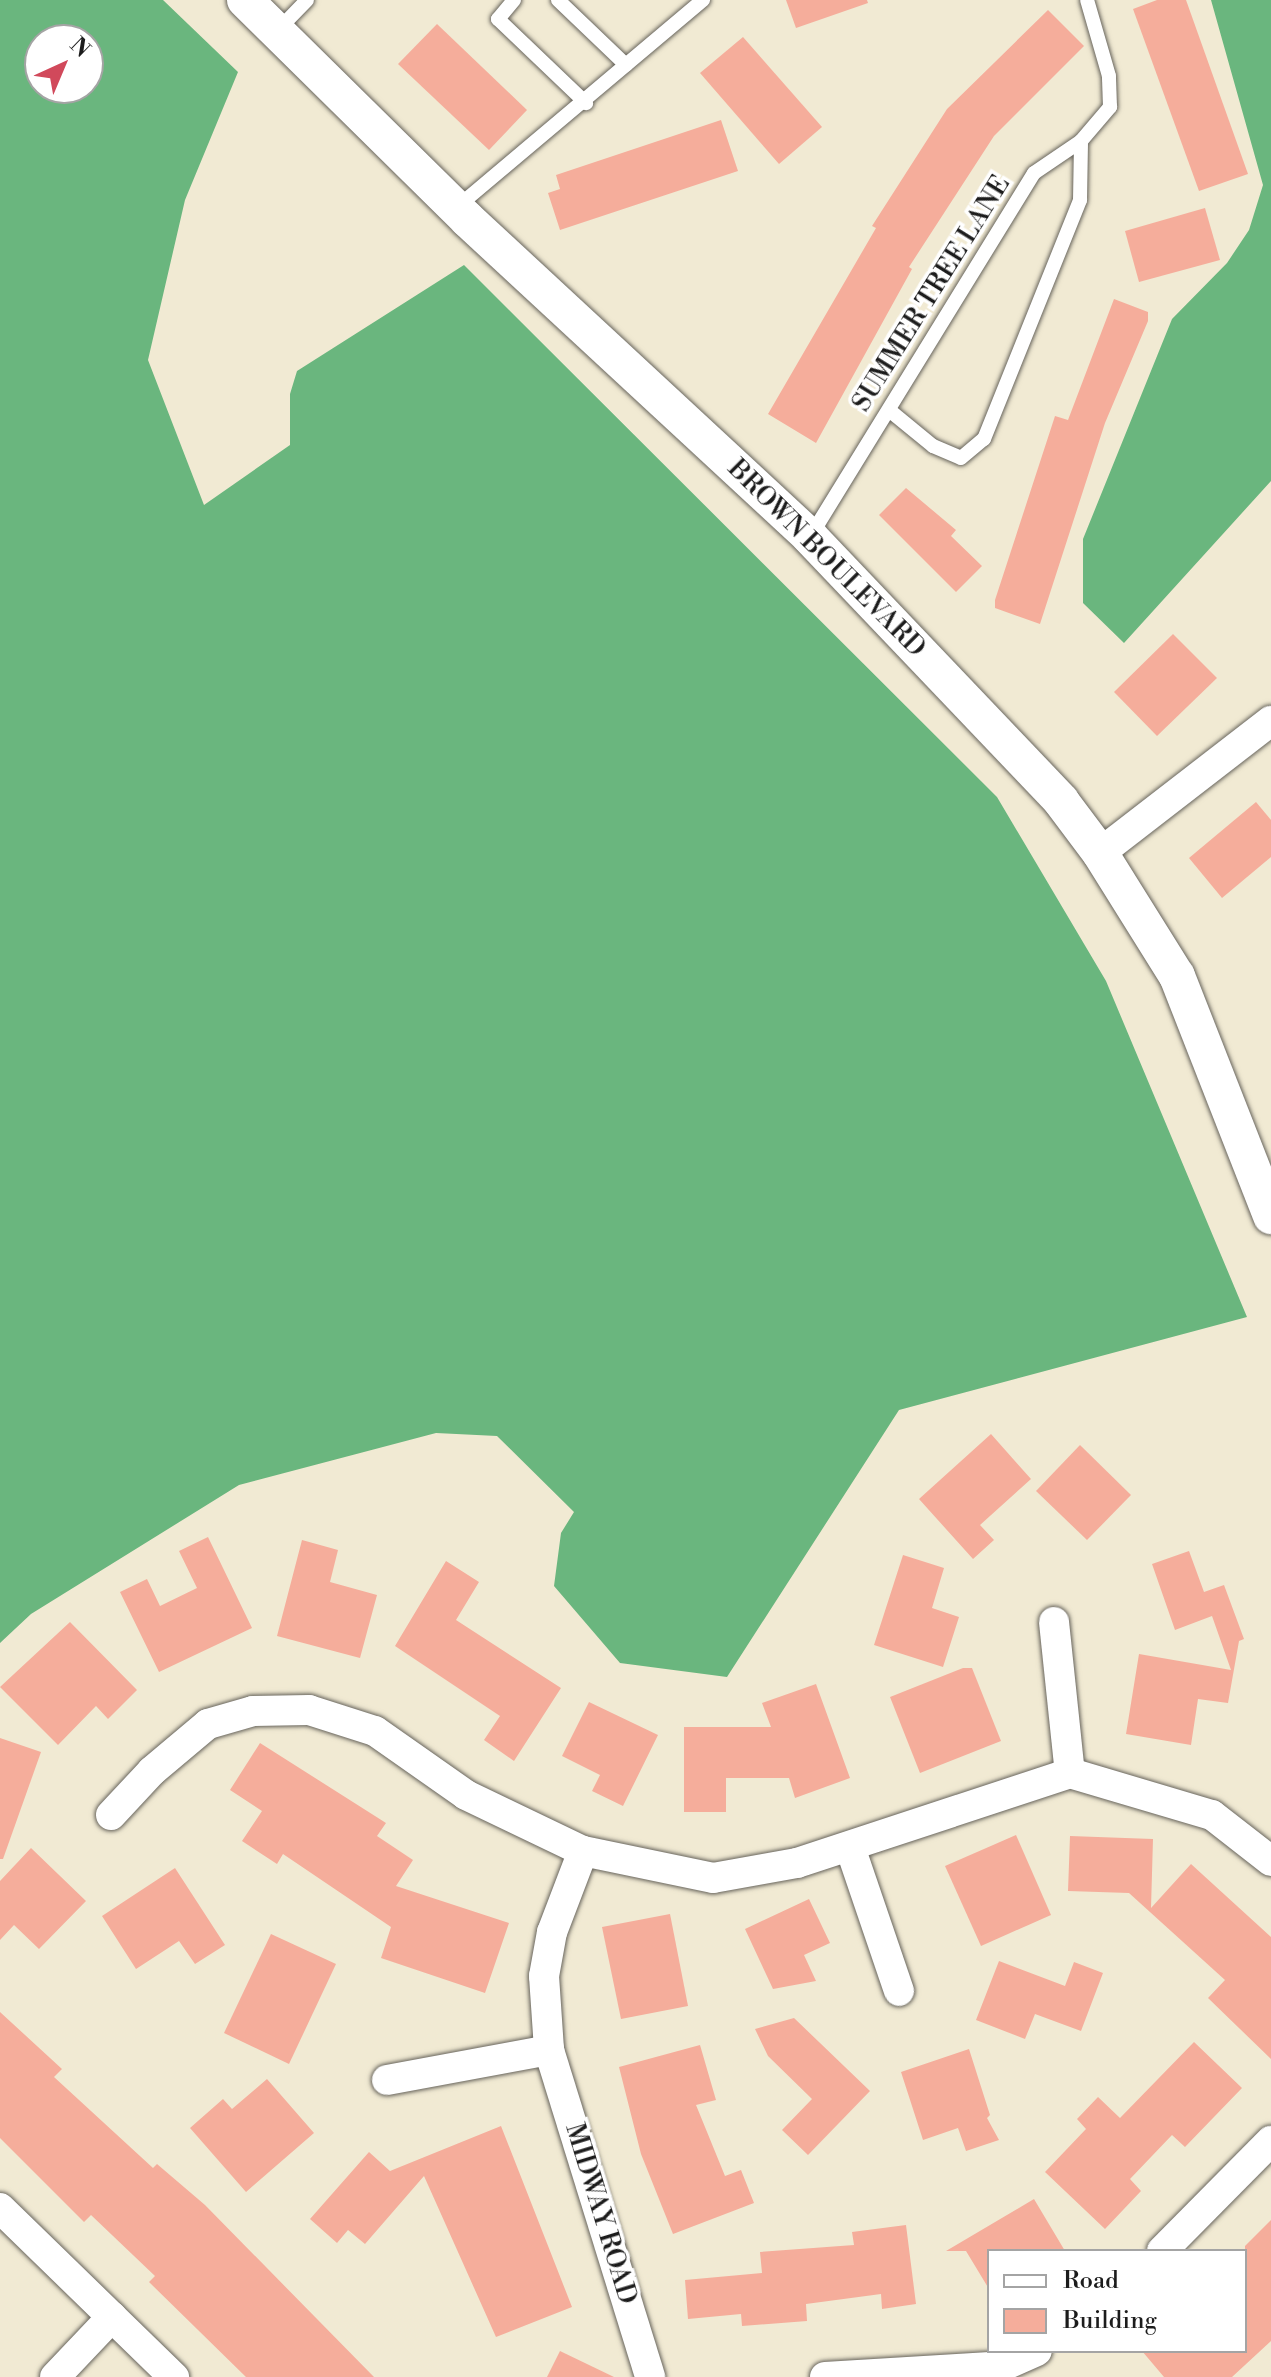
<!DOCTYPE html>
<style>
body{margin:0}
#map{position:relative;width:1271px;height:2377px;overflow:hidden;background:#f1ead3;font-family:"Libre Bodoni",serif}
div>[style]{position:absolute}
.forest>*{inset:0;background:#6ab67e}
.building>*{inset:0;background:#f5ad9b}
.roads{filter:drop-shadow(0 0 2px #67645c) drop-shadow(0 0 2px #67645c)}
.service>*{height:14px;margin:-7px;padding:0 7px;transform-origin:7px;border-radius:7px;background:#fff}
.minor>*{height:30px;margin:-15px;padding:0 15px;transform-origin:15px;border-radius:15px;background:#fff}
.tertiary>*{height:36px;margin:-18px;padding:0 18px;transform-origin:18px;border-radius:18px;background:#fff}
span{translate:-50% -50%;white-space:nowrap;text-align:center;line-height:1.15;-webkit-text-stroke:7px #fff;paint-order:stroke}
.street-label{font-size:26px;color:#1c1c1c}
.legend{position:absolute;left:987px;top:2249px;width:260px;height:104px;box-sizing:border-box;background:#fff;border:2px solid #a4a4a4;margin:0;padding:10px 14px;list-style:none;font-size:24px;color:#1c1c1c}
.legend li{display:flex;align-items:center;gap:16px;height:40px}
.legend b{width:40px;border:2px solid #a4a4a4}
.north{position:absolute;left:24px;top:24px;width:80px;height:80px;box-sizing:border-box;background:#fff;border:2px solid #a4a4a4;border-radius:50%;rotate:44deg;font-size:22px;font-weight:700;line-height:32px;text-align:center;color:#1c1c1c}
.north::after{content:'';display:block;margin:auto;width:28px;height:36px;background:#d1495b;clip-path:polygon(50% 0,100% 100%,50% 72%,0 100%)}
</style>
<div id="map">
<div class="forest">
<i style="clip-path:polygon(evenodd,0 0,163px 0,238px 72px,185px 200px,148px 360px,204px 505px,290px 445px,290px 394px,297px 371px,464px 265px,997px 797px,1106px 981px,1247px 1317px,899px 1410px,727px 1677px,620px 1663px,554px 1586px,561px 1533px,574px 1512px,497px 1436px,436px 1433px,239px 1485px,31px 1614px,0 1643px,0 0,40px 40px,88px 40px,88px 88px,40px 88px,40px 40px)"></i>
<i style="clip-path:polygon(1211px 0,1271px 0,1271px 481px,1124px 643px,1083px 603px,1083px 539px,1172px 319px,1227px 263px,1249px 230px,1263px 185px)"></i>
</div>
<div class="building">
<i style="clip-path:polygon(786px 0,867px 0,868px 3px,796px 28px)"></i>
<i style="clip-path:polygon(1157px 0,1186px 0,1248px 174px,1199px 191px,1133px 9px)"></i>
<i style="clip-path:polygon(1048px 10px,1084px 46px,994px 136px,909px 267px,912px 269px,816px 443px,768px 414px,876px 228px,872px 226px,947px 109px)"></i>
<i style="clip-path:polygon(437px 24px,527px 110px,489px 150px,398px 64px)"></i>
<i style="clip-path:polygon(743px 37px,822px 127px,779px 164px,700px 73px)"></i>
<i style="clip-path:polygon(721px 120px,738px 171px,560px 230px,548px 193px,560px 189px,556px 175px)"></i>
<i style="clip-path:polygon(1205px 208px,1220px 260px,1139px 282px,1125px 231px)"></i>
<i style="clip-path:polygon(1114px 299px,1148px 312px,1148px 321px,1105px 423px,1040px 624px,995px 608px,995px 600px,1055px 416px,1068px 420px)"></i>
<i style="clip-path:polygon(906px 488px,956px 530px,951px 536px,982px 566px,956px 592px,879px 515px)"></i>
<i style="clip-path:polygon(1173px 634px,1217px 678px,1157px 736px,1114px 692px)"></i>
<i style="clip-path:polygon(1256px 802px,1271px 820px,1271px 857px,1222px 898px,1189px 858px)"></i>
<i style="clip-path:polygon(991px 1434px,1031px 1479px,980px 1525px,994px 1540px,973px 1559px,919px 1499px)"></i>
<i style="clip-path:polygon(1080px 1445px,1131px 1495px,1087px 1540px,1036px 1491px)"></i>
<i style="clip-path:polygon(208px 1537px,252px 1628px,159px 1672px,120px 1592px,147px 1579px,160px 1606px,197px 1588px,179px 1551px)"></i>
<i style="clip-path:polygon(302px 1540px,338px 1550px,330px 1582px,377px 1595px,360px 1658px,277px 1636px)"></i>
<i style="clip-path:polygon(1189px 1551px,1204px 1592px,1224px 1585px,1244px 1639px,1239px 1641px,1228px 1703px,1198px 1699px,1191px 1745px,1126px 1734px,1139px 1654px,1231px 1670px,1212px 1616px,1175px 1630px,1152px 1564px)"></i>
<i style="clip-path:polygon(903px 1555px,944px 1568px,932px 1608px,959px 1617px,943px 1667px,874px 1645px)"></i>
<i style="clip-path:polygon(446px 1561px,479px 1582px,456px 1620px,561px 1688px,514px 1761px,484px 1740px,500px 1716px,395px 1646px)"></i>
<i style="clip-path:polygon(70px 1622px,137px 1690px,108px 1719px,96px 1706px,58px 1745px,0 1687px)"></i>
<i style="clip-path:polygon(963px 1668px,972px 1668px,1001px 1741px,920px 1773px,890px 1697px)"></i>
<i style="clip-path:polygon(816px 1684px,850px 1778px,795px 1798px,789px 1778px,726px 1778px,726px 1812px,684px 1812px,684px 1727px,771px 1727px,762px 1703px)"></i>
<i style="clip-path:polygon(589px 1702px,658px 1735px,623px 1806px,592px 1791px,600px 1775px,562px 1756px)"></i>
<i style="clip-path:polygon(0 1738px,41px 1752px,3px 1859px,0 1859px)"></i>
<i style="clip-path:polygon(260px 1743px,386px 1823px,377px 1836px,413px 1860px,396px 1886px,509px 1923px,485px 1993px,381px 1958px,391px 1927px,283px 1854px,277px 1864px,242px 1841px,262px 1811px,230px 1790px)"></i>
<i style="clip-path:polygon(1016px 1835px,1051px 1915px,981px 1946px,945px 1866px)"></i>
<i style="clip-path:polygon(1070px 1836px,1153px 1839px,1151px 1908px,1191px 1864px,1271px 1937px,1271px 2059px,1208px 1998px,1225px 1980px,1129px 1893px,1068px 1891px)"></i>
<i style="clip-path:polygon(31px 1848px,86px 1901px,39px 1949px,14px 1925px,0 1940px,0 1881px)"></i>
<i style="clip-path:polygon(175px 1868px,225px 1945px,195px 1964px,179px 1941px,136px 1969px,102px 1916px)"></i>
<i style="clip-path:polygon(809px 1899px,830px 1943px,804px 1955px,816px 1981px,773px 1989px,745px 1929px)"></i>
<i style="clip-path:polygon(670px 1914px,688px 2006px,621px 2019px,602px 1927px)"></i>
<i style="clip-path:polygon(271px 1934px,336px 1964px,289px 2064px,224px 2033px)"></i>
<i style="clip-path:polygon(999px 1961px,1065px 1986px,1074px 1962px,1103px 1973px,1081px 2031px,1035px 2014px,1025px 2039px,976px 2020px)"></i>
<i style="clip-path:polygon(0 2012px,62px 2069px,54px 2077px,153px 2168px,157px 2164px,205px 2205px,374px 2377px,246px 2377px,149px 2282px,155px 2276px,91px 2215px,84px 2222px,0 2138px)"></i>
<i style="clip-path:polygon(794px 2018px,870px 2091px,808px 2155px,782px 2130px,812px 2099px,768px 2056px,755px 2029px)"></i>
<i style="clip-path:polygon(1194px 2042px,1242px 2088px,1185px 2147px,1172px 2135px,1130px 2179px,1141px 2191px,1105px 2229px,1045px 2172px,1086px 2129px,1077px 2119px,1098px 2097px,1120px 2118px)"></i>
<i style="clip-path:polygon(700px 2045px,716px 2100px,696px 2105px,725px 2176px,741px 2170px,754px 2203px,673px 2234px,641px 2154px,619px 2067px)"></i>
<i style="clip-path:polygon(969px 2049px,990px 2115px,987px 2118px,999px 2140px,966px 2151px,958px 2128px,923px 2140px,901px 2072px)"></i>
<i style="clip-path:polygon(267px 2079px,314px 2133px,246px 2192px,190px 2128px,223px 2099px,232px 2109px)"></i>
<i style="clip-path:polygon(501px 2126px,572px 2307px,496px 2337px,424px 2176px,365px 2244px,348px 2230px,337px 2243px,310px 2219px,369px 2152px,390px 2171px)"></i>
<i style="clip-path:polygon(1034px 2199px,1065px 2251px,989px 2251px,989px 2289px,966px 2251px,946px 2251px)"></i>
<i style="clip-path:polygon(1271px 2220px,1271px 2341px,1232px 2377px,1164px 2377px,1142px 2351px,1245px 2351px,1245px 2246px)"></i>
<i style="clip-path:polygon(906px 2225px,916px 2304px,882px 2309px,881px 2294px,806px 2304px,807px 2321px,742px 2326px,741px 2314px,688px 2319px,685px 2280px,762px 2273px,760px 2252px,854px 2245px,852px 2232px)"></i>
<i style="clip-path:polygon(560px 2351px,614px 2377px,547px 2377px)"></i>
</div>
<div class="roads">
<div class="service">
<i style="left:514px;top:0;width:25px;rotate:130deg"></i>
<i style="left:498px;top:19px;width:122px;rotate:43.7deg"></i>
<i style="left:558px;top:0;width:94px;rotate:43.7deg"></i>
<i style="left:277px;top:31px;width:43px;rotate:-45.9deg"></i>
<i style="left:456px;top:208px;width:323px;rotate:-40.1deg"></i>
<i style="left:889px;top:410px;width:57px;rotate:39.3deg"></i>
<i style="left:933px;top:446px;width:30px;rotate:23deg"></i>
<i style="left:961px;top:458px;width:30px;rotate:-40deg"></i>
<i style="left:984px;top:439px;width:258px;rotate:-68.1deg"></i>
<i style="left:1080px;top:200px;width:59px;rotate:-89deg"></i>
<i style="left:810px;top:537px;width:427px;rotate:-58.4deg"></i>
<i style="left:1034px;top:173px;width:57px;rotate:-34.2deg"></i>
<i style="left:1081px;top:141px;width:45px;rotate:-49.5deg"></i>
<i style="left:1110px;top:107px;width:31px;rotate:-92deg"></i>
<i style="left:1109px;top:76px;width:79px;rotate:-106.1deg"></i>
</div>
<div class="minor">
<i style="left:1100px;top:853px;width:216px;rotate:-37.7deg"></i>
<i style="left:1054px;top:1622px;width:152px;rotate:84deg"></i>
<i style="left:111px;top:1815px;width:60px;rotate:-47deg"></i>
<i style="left:152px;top:1771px;width:73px;rotate:-40deg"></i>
<i style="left:208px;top:1724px;width:47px;rotate:-16.1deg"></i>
<i style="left:253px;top:1711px;width:56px;rotate:-1deg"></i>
<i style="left:309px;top:1710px;width:69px;rotate:17.7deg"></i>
<i style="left:375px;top:1731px;width:111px;rotate:35.1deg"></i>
<i style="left:466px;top:1795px;width:130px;rotate:25.6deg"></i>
<i style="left:583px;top:1851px;width:133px;rotate:11.7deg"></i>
<i style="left:713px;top:1878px;width:85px;rotate:-10.1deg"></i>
<i style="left:797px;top:1863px;width:287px;rotate:-18.2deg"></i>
<i style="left:1070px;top:1773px;width:148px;rotate:16.5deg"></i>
<i style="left:1212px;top:1815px;width:75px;rotate:37.9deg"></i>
<i style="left:850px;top:1847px;width:152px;rotate:71.2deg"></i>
<i style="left:583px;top:1851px;width:87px;rotate:110.9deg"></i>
<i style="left:552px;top:1932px;width:45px;rotate:100.3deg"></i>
<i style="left:544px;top:1976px;width:74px;rotate:86.1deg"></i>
<i style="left:549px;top:2050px;width:342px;rotate:72.8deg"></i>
<i style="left:387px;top:2080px;width:165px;rotate:-10.5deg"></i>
<i style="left:0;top:2208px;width:243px;rotate:44.2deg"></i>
<i style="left:1162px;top:2251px;width:155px;rotate:-45.3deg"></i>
<i style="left:55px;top:2377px;width:83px;rotate:-46.5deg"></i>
<i style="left:825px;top:2377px;width:178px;rotate:-3.5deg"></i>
<i style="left:1003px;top:2366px;width:37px;rotate:-24deg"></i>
</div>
<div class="tertiary">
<i style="left:245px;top:0;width:313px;rotate:44.6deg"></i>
<i style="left:468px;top:220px;width:466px;rotate:42.8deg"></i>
<i style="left:810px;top:537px;width:364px;rotate:46.4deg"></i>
<i style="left:1061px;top:801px;width:65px;rotate:53.1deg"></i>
<i style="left:1100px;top:853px;width:145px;rotate:58deg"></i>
<i style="left:1177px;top:976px;width:258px;rotate:68.6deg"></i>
</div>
</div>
<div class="street-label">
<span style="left:932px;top:294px;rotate:-58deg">SUMMER TREE LANE</span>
<span style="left:826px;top:559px;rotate:45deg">BROWN BOULEVARD</span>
<span style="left:600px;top:2214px;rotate:73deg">MIDWAY ROAD</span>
</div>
<ul class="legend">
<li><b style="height:10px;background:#fff"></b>Road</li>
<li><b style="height:22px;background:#f5ad9b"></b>Building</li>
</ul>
<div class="north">N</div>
</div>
